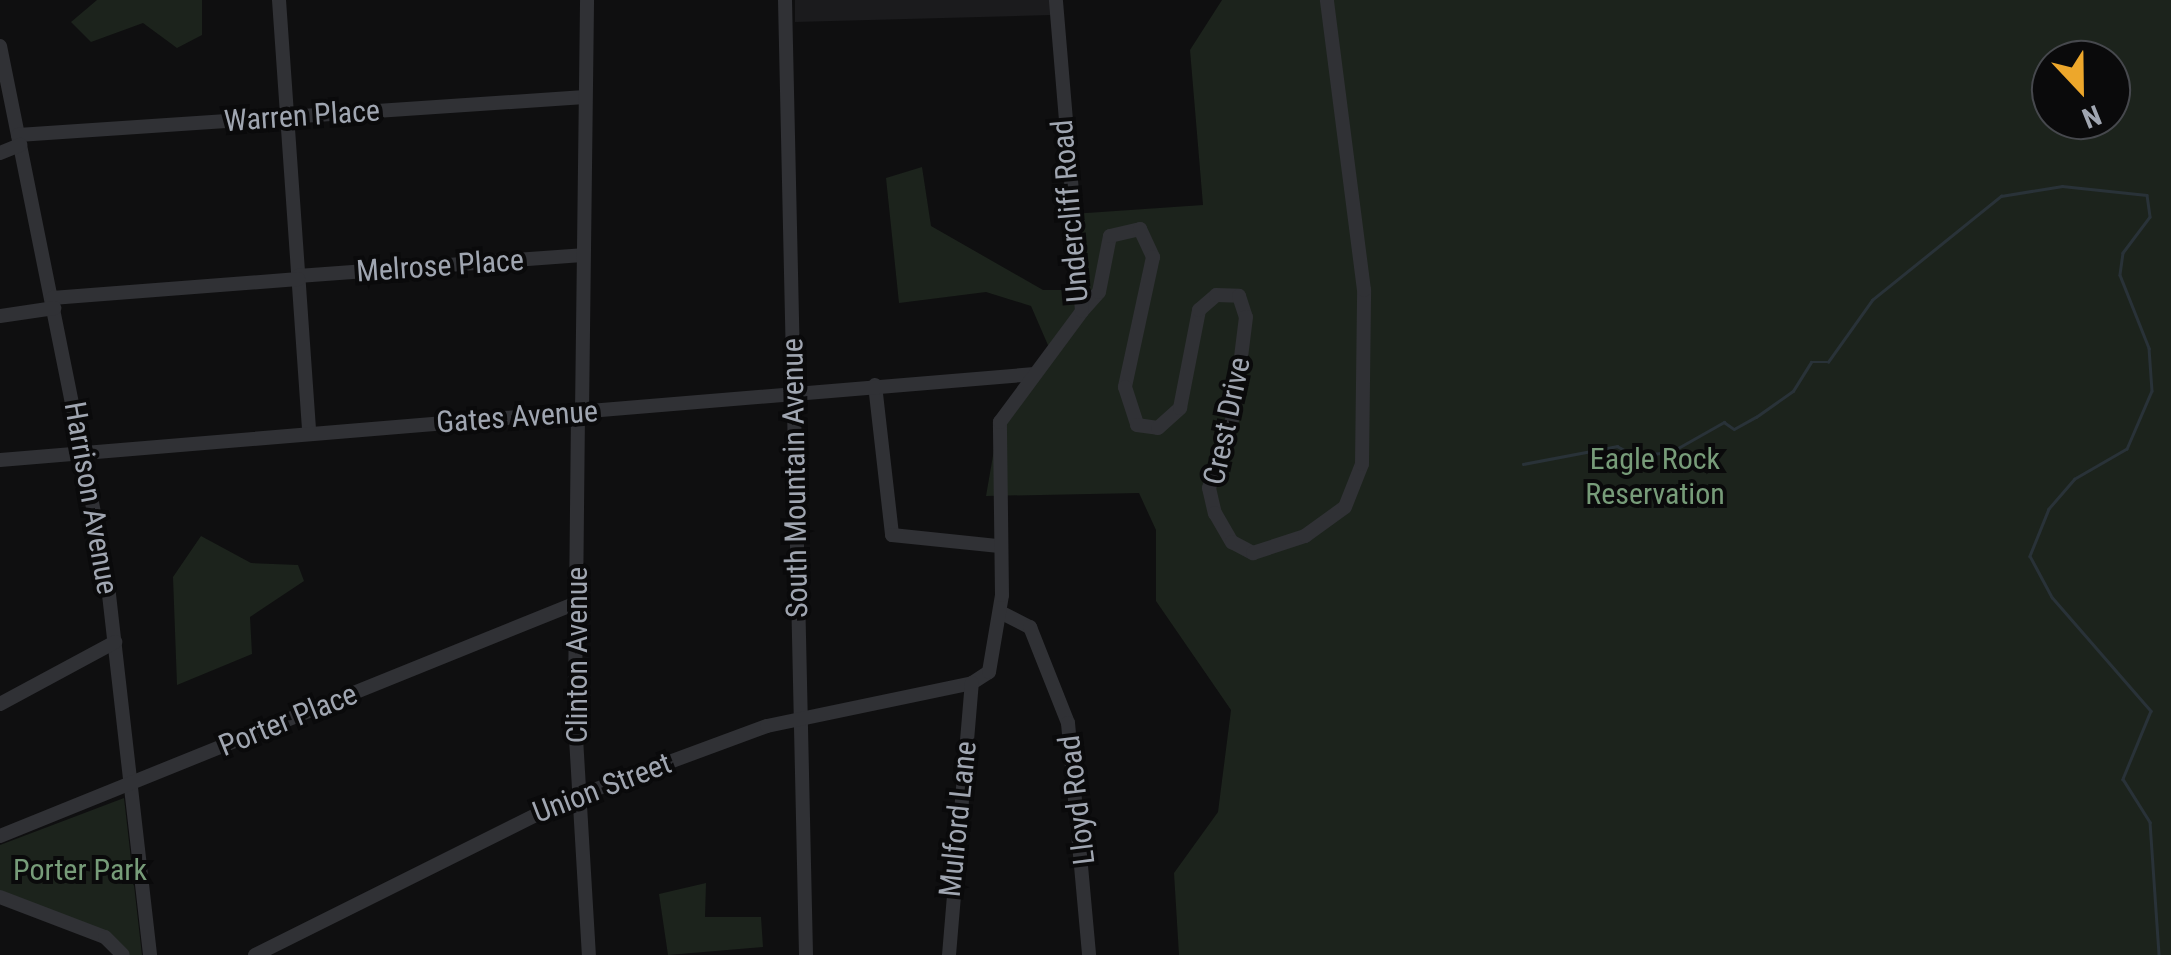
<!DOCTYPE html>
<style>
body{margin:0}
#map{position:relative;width:2171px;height:955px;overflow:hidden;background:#0f0f10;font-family:"Roboto Condensed",sans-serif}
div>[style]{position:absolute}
.built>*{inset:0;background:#1b1b1d}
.green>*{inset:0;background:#1c231c}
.stream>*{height:2.5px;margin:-1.25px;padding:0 1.25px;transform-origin:1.25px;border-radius:1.25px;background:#293238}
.minor>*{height:14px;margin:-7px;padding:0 7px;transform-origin:7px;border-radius:7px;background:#303135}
span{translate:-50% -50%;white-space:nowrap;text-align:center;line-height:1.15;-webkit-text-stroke:8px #0a0a0b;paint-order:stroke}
.street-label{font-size:30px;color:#a0a6b1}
.park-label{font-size:30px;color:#779c79}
.north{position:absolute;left:2031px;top:40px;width:100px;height:100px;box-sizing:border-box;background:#0a0a0b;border:2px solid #46484d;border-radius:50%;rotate:158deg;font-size:28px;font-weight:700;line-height:40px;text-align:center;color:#a0a6b1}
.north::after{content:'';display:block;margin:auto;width:35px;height:45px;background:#eda72b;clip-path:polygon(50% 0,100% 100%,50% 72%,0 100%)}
</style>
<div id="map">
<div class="built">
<i style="clip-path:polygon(795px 0,1050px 0,1051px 15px,795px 22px)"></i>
</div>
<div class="green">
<i style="clip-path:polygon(97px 0,202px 0,202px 35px,177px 48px,143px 23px,91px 42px,71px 22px)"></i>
<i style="clip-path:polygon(evenodd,1222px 0,2171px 0,2171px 955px,1179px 955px,1174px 873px,1218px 812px,1231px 710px,1156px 601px,1156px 530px,1139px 493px,986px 496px,999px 421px,1054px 359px,1031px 306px,986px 292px,899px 303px,886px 178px,922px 167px,931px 226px,1043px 290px,1079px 290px,1072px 214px,1203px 205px,1190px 50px,1222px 0,2051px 60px,2111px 60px,2111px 120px,2051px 120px,2051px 60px)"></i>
<i style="clip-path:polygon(201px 536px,251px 563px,298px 565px,304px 581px,250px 617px,252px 654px,177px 685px,173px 577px)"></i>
<i style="clip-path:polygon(124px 798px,142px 955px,123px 955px,105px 937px,0 897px,0 845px)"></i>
<i style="clip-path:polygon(706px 883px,705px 917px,761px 917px,763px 947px,668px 955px,659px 894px)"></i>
</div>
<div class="stream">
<i style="left:1523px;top:464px;width:96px;rotate:-10.8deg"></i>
<i style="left:1617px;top:446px;width:21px;rotate:28deg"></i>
<i style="left:1636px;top:456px;width:35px;rotate:-7deg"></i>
<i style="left:1671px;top:452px;width:61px;rotate:-29.5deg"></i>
<i style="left:1724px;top:422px;width:12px;rotate:35deg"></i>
<i style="left:1734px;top:429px;width:25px;rotate:-29deg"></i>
<i style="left:1756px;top:417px;width:45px;rotate:-35.1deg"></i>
<i style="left:1793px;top:391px;width:34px;rotate:-58deg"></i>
<i style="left:1811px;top:362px;width:17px"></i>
<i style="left:1828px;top:362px;width:76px;rotate:-54.6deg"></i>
<i style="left:1872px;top:300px;width:166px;rotate:-38.9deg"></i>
<i style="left:2001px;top:196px;width:62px;rotate:-9.3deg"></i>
<i style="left:2062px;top:186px;width:85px;rotate:6deg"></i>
<i style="left:2147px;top:195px;width:22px;rotate:82deg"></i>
<i style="left:2150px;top:217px;width:45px;rotate:126.9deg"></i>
<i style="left:2123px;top:253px;width:22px;rotate:98deg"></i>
<i style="left:2120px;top:275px;width:79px;rotate:68.3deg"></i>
<i style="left:2149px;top:348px;width:43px;rotate:86deg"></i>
<i style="left:2152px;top:391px;width:63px;rotate:113.3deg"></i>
<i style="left:2127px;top:449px;width:60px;rotate:150deg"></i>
<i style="left:2075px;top:479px;width:40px;rotate:131deg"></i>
<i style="left:2049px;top:509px;width:51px;rotate:112deg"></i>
<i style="left:2030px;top:556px;width:47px;rotate:61.8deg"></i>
<i style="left:2052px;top:597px;width:151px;rotate:49deg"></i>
<i style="left:2151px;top:711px;width:74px;rotate:112.4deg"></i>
<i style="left:2123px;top:779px;width:51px;rotate:57.9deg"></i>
<i style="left:2150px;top:822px;width:133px;rotate:86.1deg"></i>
</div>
<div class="minor">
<i style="left:279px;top:0;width:433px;rotate:86deg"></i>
<i style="left:785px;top:0;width:955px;rotate:88.74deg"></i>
<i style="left:0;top:46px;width:542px;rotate:78.61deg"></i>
<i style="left:107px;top:577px;width:380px;rotate:83.5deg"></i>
<i style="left:18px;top:135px;width:568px;rotate:-3.83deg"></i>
<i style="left:0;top:153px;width:22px;rotate:-22deg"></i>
<i style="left:298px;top:276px;width:285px;rotate:-4.2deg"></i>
<i style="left:52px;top:298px;width:247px;rotate:-4.4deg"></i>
<i style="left:1082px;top:311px;width:25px;rotate:-48deg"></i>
<i style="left:1099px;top:292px;width:57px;rotate:-78.9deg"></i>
<i style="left:1110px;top:236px;width:31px;rotate:-13deg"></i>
<i style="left:1140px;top:229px;width:31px;rotate:65deg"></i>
<i style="left:1153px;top:257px;width:133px;rotate:102.2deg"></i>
<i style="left:1125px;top:387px;width:40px;rotate:72deg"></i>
<i style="left:1137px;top:425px;width:21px;rotate:8deg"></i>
<i style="left:1158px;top:428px;width:30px;rotate:-42deg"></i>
<i style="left:1180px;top:408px;width:100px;rotate:-79deg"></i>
<i style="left:1199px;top:310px;width:23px;rotate:-41deg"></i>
<i style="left:1216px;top:295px;width:23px;rotate:2deg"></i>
<i style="left:1239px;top:296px;width:22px;rotate:72deg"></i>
<i style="left:1246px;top:317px;width:98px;rotate:97.1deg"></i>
<i style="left:1234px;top:414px;width:78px;rotate:108.7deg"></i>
<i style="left:1209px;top:488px;width:26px;rotate:77deg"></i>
<i style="left:1215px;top:513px;width:34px;rotate:60deg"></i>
<i style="left:1232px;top:542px;width:24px;rotate:28deg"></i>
<i style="left:1253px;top:553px;width:55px;rotate:-18.1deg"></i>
<i style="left:1305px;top:536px;width:49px;rotate:-35.9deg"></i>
<i style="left:1345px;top:507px;width:46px;rotate:-68.4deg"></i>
<i style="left:1362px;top:464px;width:174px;rotate:-89.3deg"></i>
<i style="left:1364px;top:290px;width:292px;rotate:-97.3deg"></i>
<i style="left:0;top:316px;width:55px;rotate:-8.4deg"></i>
<i style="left:875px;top:385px;width:151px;rotate:83.5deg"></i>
<i style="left:892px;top:535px;width:108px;rotate:5.9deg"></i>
<i style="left:582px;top:413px;width:413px;rotate:-89.3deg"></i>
<i style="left:578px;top:414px;width:307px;rotate:90.6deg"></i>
<i style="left:575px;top:721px;width:234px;rotate:86.6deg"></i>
<i style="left:0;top:460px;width:1038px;rotate:-4.75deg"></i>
<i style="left:1000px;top:612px;width:34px;rotate:27deg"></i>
<i style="left:1030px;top:627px;width:103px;rotate:68.4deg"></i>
<i style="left:1068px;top:723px;width:233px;rotate:84.8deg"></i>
<i style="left:0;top:704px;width:131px;rotate:-28.3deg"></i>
<i style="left:0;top:836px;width:621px;rotate:-22.02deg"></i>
<i style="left:0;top:897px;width:112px;rotate:20.9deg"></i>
<i style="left:105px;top:937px;width:25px;rotate:45deg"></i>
<i style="left:255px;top:955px;width:345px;rotate:-26.5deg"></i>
<i style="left:564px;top:801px;width:216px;rotate:-20.3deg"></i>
<i style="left:767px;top:726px;width:209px;rotate:-11.8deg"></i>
<i style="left:972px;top:683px;width:20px;rotate:-33deg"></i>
<i style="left:989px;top:672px;width:78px;rotate:-80.4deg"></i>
<i style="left:1002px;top:595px;width:173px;rotate:-90.7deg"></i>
<i style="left:1000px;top:422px;width:138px;rotate:-53.5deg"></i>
<i style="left:1082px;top:311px;width:312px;rotate:-94.8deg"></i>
<i style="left:949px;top:955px;width:273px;rotate:-85.2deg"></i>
</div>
<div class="street-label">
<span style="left:302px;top:116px;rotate:-4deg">Warren Place</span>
<span style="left:1070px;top:211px;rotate:-95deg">Undercliff Road</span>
<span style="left:440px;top:266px;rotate:-4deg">Melrose Place</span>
<span style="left:517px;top:417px;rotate:-4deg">Gates Avenue</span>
<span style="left:1227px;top:421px;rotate:-78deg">Crest Drive</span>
<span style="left:795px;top:478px;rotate:-91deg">South Mountain Avenue</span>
<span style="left:91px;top:498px;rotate:80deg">Harrison Avenue</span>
<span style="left:577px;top:655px;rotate:-90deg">Clinton Avenue</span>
<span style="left:288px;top:720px;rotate:-22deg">Porter Place</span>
<span style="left:602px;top:788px;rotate:-21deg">Union Street</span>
<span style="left:1077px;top:800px;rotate:-97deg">Lloyd Road</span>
<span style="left:958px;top:819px;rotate:-84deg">Mulford Lane</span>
</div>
<div class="park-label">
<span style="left:1655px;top:476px">Eagle Rock<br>Reservation</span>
<span style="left:80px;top:870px">Porter Park</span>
</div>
<div class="north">N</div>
</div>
